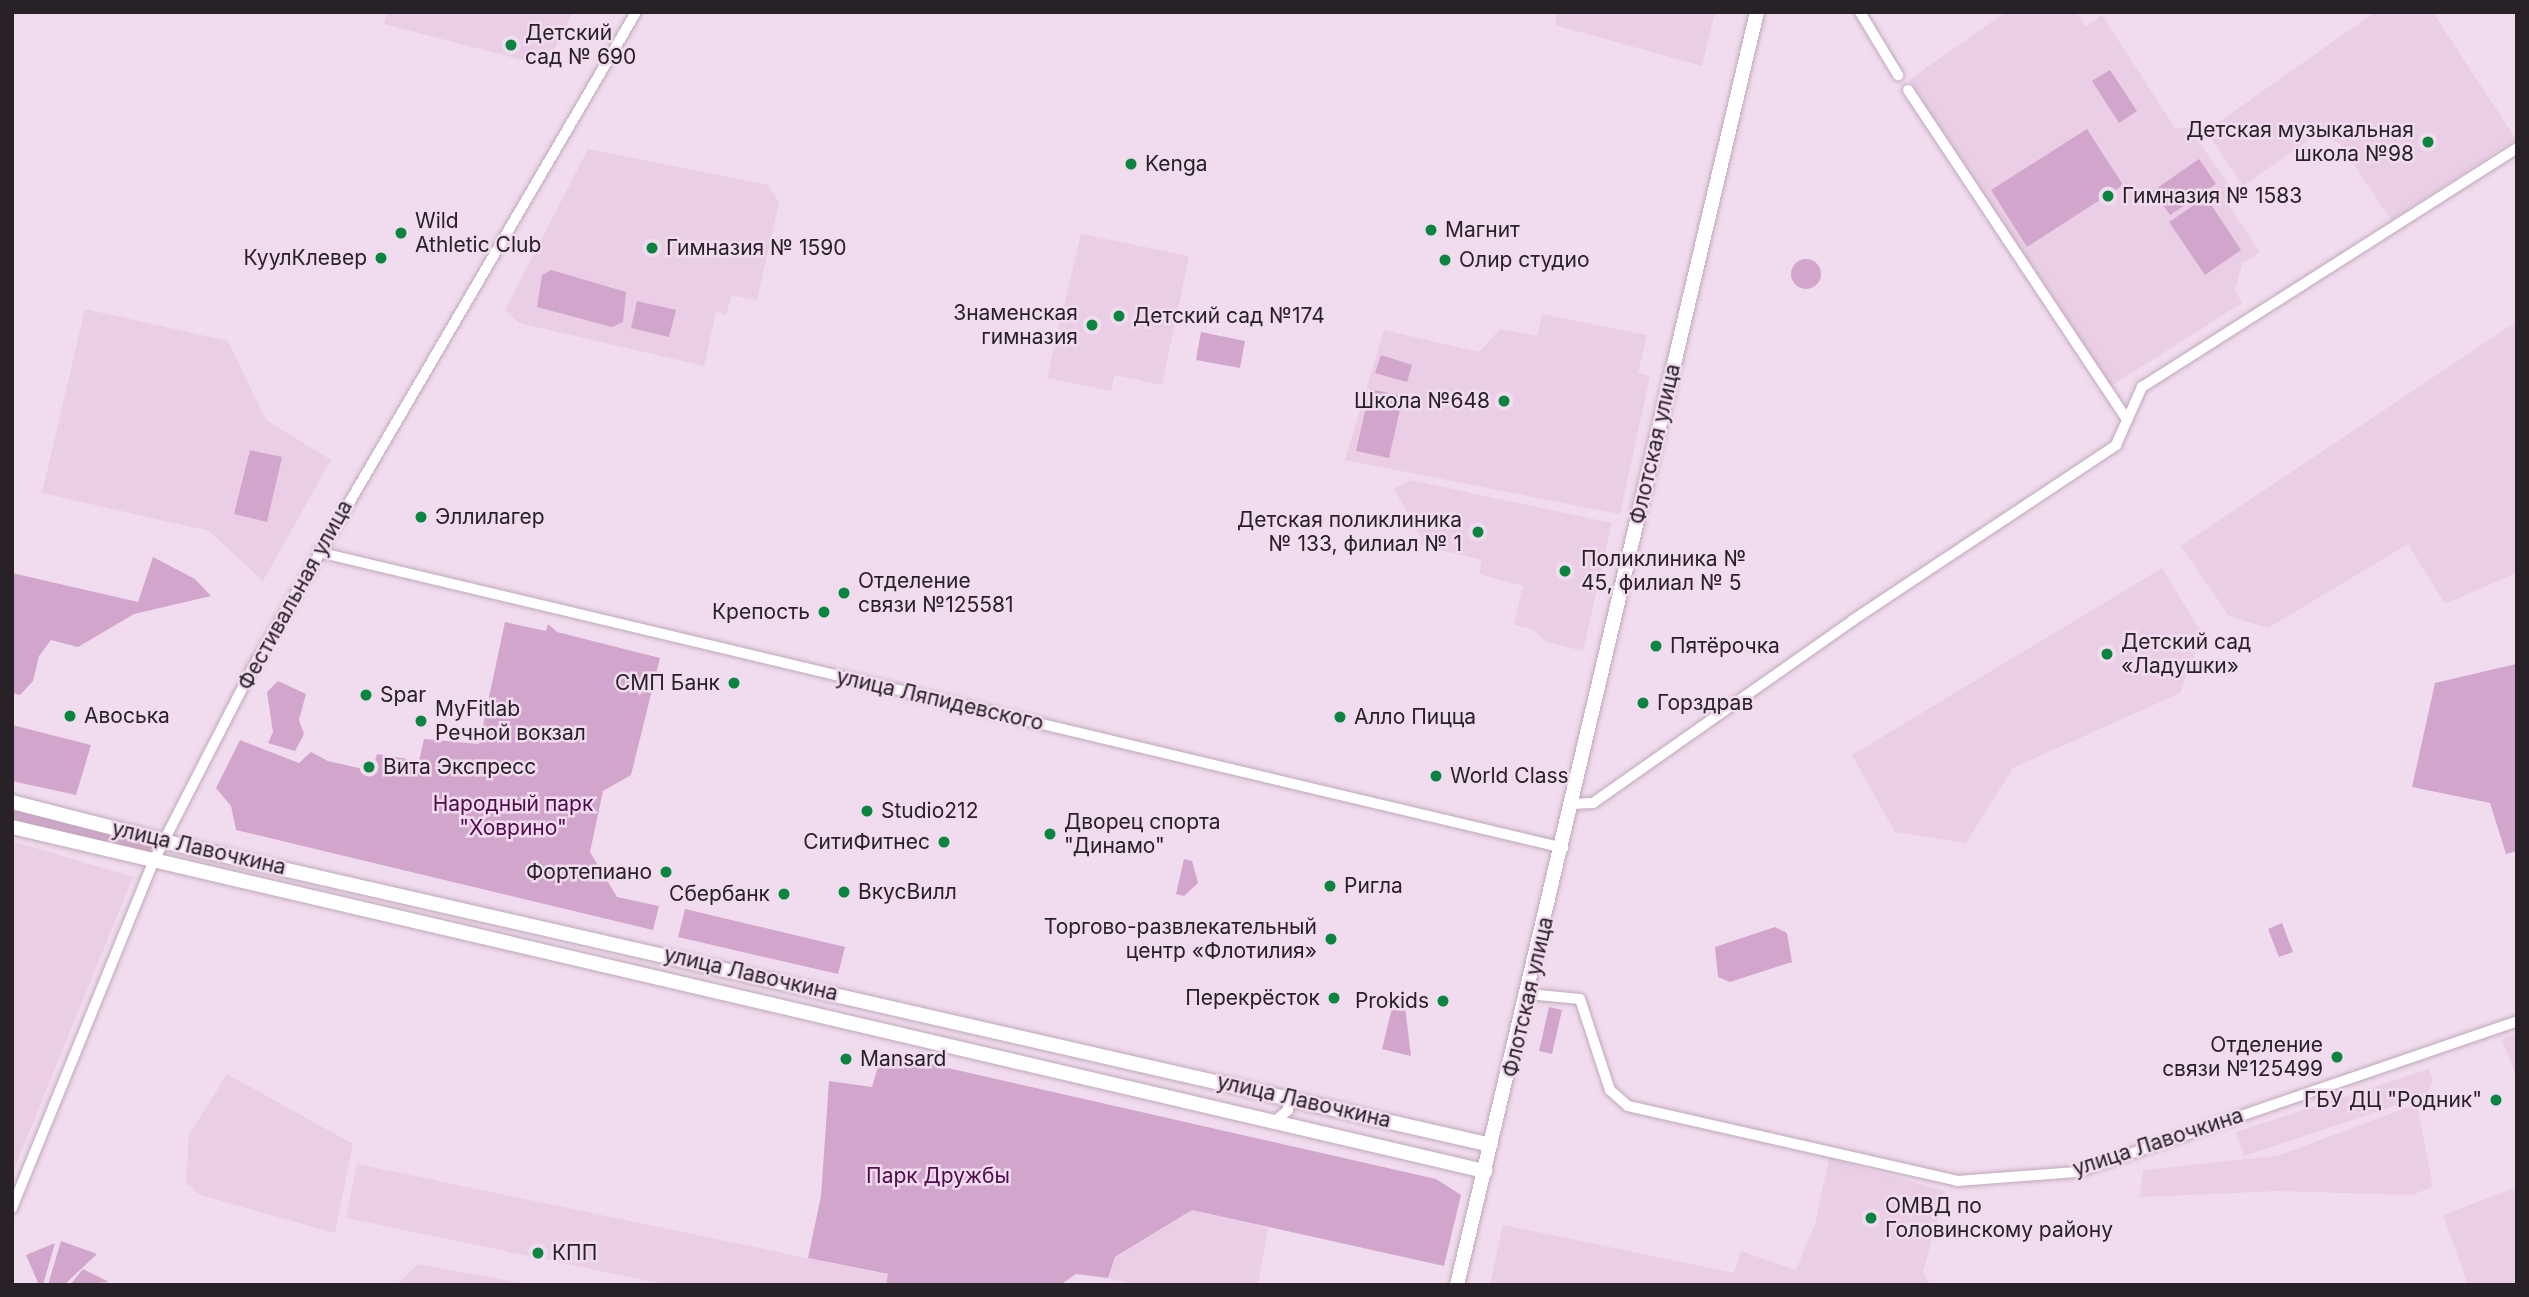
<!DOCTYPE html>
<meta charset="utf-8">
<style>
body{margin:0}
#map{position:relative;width:2529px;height:1297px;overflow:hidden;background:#f1dbee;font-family:Inter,sans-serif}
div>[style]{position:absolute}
.built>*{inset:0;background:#eacee6}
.green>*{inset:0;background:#d2a6cc}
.round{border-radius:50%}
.roads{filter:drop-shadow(0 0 2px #bea9ba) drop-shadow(0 0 2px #bea9ba)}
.minor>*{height:10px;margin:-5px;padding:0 5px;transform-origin:5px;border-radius:5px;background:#fff}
.major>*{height:14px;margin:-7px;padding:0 7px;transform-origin:7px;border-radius:7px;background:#fff}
.dots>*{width:19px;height:19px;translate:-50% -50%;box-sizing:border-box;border:4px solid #f1dbee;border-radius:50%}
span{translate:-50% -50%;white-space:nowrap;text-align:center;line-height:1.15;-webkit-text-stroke:5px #f1dbee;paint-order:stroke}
.poi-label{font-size:21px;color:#292128}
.left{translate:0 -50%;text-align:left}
.right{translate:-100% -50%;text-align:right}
.street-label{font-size:21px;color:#292128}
.park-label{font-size:21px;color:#4f0b4b}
.frame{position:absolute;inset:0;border:14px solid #292128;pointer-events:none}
</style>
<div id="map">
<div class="built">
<i style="clip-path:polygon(387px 12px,573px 12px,546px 66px,384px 24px)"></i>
<i style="clip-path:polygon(1557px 12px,1715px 12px,1702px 66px,1555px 25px)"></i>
<i style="clip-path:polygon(2006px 12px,2076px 12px,2086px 27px,2102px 15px,2175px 128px,2189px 128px,2235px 193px,2225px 200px,2260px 252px,2242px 264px,2235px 290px,2242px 303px,2111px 386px,1909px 80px)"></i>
<i style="clip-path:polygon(2375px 12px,2433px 13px,2516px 139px,2391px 220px,2341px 145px,2319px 133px,2243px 186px,2206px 131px)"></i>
<i style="clip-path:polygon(588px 149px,768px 185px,779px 202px,757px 300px,732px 295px,726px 315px,716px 312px,704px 366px,519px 323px,505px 310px)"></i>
<i style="clip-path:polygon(1081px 234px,1189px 256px,1162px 385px,1115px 375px,1111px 391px,1047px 378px)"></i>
<i style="clip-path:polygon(85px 309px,228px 341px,266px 420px,331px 460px,263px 581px,209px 531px,42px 493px)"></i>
<i style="clip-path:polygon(1542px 314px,1647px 335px,1638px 373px,1650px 376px,1620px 514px,1345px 460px,1384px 330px,1479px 352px,1500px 329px,1537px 336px)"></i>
<i style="clip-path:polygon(2517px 321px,2517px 573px,2445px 604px,2408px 544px,2268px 628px,2229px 616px,2181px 546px)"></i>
<i style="clip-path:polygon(1410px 480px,1612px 523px,1583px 651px,1546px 642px,1532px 629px,1514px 625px,1523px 586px,1479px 574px,1482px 560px,1420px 545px,1422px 538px,1394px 489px)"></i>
<i style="clip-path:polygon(2162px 568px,2203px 635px,2180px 693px,2013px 768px,1966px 843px,1895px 832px,1852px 755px)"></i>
<i style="clip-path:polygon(12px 841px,133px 877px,12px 1174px)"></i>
<i style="clip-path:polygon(2517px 1034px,2517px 1079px,2502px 1039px)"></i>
<i style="clip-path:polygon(2429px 1069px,2433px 1080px,2427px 1095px,2244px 1156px,2236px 1132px)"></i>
<i style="clip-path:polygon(227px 1074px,353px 1144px,335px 1233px,200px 1195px,186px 1183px,189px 1135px)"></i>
<i style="clip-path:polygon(2417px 1104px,2433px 1187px,2412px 1195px,2279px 1191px,2140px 1197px,2143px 1170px,2277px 1156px)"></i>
<i style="clip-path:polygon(1829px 1158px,1945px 1191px,1923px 1272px,1930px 1285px,1490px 1285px,1503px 1225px,1734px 1273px,1741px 1251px,1796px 1270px,1815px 1224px)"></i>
<i style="clip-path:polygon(357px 1164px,888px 1275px,886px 1285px,668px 1285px,346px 1218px)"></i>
<i style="clip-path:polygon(2517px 1187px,2517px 1285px,2468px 1285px,2443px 1215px)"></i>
<i style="clip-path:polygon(1192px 1210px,1268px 1228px,1258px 1285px,1136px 1285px,1108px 1278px,1115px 1258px)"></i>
<i style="clip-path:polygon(418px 1264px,531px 1285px,397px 1285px)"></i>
</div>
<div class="green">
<i style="clip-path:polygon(2110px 70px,2137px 111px,2119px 123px,2092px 81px)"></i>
<i style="clip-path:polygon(2087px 129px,2123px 185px,2027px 247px,1991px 190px)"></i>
<i style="clip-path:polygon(2199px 159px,2216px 184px,2170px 215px,2153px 191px)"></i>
<i style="clip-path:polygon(2206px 197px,2241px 250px,2205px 275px,2169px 222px)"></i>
<i class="round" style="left:1791px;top:259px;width:30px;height:30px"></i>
<i style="clip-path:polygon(551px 270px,626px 292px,623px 322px,612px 327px,537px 307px,542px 275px)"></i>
<i style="clip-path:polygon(637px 301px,676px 310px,669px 337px,631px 328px)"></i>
<i style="clip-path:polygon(1201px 332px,1245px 341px,1240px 368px,1196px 360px)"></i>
<i style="clip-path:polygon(1381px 355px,1412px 365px,1407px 382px,1375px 373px)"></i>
<i style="clip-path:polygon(1370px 389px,1403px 396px,1389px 458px,1356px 451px)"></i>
<i style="clip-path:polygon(250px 450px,282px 457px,267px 522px,234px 514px)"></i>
<i style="clip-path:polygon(153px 557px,195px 579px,211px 596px,134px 614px,78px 647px,51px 640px,39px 656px,33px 681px,20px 695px,12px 693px,12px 573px,138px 602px)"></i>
<i style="clip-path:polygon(505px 622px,546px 631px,548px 624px,557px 632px,660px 658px,631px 775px,603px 791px,590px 852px,617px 897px,659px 906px,653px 930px,236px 830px,231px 806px,216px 788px,240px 740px,299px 763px,311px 752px,328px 761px,372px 771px,377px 754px,419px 761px,424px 739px,479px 744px)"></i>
<i style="clip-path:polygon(2516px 664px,2517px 851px,2506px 854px,2490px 803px,2412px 787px,2435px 683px)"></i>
<i style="clip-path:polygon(278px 681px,306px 694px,299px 720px,304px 734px,295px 751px,268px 743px,273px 732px,267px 692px)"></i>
<i style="clip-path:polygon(12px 725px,91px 745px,76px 795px,12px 781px)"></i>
<i style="clip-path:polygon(12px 802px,163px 840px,153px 862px,12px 827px)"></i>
<i style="clip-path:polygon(1184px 859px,1192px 861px,1198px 883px,1184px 896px,1176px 894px)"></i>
<i style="clip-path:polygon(685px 909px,845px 947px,838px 974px,678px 937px)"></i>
<i style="clip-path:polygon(2282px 923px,2293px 952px,2279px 957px,2268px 929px)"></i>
<i style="clip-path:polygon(1775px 927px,1787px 933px,1792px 962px,1730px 982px,1718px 977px,1715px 947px)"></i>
<i style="clip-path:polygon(1393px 1004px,1405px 1007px,1411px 1056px,1382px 1049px)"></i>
<i style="clip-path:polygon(1549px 1007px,1562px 1010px,1552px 1054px,1539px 1051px)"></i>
<i style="clip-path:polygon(882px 1053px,1436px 1179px,1461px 1195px,1444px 1266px,1192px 1210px,1115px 1257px,1108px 1278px,1076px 1274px,1060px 1285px,886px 1285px,888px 1274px,808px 1258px,821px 1196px,829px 1081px,872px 1087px)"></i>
<i style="clip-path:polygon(61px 1241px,97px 1254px,64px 1285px,48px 1285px)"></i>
<i style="clip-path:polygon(55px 1243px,43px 1285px,39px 1285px,26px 1255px)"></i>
<i style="clip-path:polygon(83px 1269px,109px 1282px,70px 1285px)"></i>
</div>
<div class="roads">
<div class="minor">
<i style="left:1860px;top:12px;width:74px;rotate:58.9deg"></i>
<i style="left:1908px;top:90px;width:396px;rotate:56.4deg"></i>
<i style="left:318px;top:552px;width:1280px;rotate:13.37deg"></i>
<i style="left:1572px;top:804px;width:21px;rotate:-3deg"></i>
<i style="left:1593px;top:803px;width:318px;rotate:-35.1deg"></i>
<i style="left:1853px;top:620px;width:316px;rotate:-33.6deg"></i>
<i style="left:2116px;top:445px;width:64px;rotate:-65.9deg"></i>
<i style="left:2142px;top:387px;width:445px;rotate:-32.5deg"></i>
<i style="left:1528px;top:994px;width:52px;rotate:5.5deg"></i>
<i style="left:1580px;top:999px;width:96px;rotate:71.8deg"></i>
<i style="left:1610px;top:1090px;width:24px;rotate:42deg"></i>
<i style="left:1628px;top:1106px;width:337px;rotate:12.8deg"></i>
<i style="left:1957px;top:1181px;width:120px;rotate:-4.3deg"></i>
<i style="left:2077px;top:1172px;width:465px;rotate:-18.9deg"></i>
<i style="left:1275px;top:1121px;width:17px;rotate:-40deg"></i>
<i style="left:1288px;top:1110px;width:8px;rotate:-90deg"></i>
<i style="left:1288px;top:1102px;width:9px;rotate:-139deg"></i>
<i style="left:12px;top:1208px;width:374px;rotate:-67.8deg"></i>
<i style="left:153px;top:862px;width:217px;rotate:-62.8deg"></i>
<i style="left:252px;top:669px;width:761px;rotate:-59.69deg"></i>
</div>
<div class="major">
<i style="left:12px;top:802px;width:185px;rotate:14.4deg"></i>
<i style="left:191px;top:848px;width:1333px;rotate:12.87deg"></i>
<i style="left:12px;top:827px;width:1513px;rotate:13.15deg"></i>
<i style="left:1457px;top:1285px;width:1308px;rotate:-76.74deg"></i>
</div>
</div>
<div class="dots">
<i style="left:511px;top:45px;background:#09853f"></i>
<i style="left:2428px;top:142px;background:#09853f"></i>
<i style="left:1131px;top:164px;background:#09853f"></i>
<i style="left:2108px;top:196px;background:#09853f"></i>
<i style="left:1431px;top:230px;background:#09853f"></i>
<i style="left:401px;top:233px;background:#09853f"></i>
<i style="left:652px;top:248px;background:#09853f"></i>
<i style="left:381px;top:258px;background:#09853f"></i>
<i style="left:1445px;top:260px;background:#09853f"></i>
<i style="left:1119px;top:316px;background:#09853f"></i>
<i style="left:1092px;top:325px;background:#09853f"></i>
<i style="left:1504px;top:401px;background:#09853f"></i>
<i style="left:421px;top:517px;background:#09853f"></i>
<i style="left:1478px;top:532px;background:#09853f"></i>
<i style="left:1565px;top:571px;background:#09853f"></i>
<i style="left:844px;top:593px;background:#09853f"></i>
<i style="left:824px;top:612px;background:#09853f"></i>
<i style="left:1656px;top:646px;background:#09853f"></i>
<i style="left:2107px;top:654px;background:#09853f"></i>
<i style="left:734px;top:683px;background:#09853f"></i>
<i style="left:366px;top:695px;background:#09853f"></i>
<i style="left:1643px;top:703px;background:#09853f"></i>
<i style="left:70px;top:716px;background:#09853f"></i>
<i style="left:1340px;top:717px;background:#09853f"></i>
<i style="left:421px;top:721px;background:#09853f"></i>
<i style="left:369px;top:767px;background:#09853f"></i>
<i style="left:1436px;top:776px;background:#09853f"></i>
<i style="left:867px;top:811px;background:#09853f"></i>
<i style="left:1050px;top:834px;background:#09853f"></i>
<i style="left:944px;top:842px;background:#09853f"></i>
<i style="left:666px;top:872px;background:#09853f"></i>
<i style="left:1330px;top:886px;background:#09853f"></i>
<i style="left:844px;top:892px;background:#09853f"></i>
<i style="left:784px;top:894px;background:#09853f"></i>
<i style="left:1331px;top:939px;background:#09853f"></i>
<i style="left:1334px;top:998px;background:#09853f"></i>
<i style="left:1443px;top:1001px;background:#09853f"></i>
<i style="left:2337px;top:1057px;background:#09853f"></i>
<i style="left:846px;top:1059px;background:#09853f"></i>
<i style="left:2496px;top:1100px;background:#09853f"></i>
<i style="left:1871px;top:1218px;background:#09853f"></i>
<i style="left:538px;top:1253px;background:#09853f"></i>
</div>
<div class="poi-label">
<span class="left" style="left:525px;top:45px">Детский<br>сад № 690</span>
<span class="right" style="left:2414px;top:142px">Детская музыкальная<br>школа №98</span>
<span class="left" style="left:1145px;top:164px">Kenga</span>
<span class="left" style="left:2122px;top:196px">Гимназия № 1583</span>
<span class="left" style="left:415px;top:233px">Wild<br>Athletic Club</span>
<span class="left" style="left:1445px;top:230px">Магнит</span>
<span class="left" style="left:666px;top:248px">Гимназия № 1590</span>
<span class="right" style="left:367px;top:258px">КуулКлевер</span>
<span class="left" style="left:1459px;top:260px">Олир студио</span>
<span class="right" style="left:1078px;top:325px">Знаменская<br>гимназия</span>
<span class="left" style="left:1133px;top:316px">Детский сад №174</span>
<span class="right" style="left:1490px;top:401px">Школа №648</span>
<span class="left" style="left:435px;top:517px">Эллилагер</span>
<span class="right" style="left:1462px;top:532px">Детская поликлиника<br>№ 133, филиал № 1</span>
<span class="left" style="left:1581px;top:571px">Поликлиника №<br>45, филиал № 5</span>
<span class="left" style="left:858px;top:593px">Отделение<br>связи №125581</span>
<span class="right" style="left:810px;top:612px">Крепость</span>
<span class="left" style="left:2121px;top:654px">Детский сад<br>«Ладушки»</span>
<span class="left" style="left:1670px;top:646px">Пятёрочка</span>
<span class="right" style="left:720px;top:683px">СМП Банк</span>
<span class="left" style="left:380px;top:695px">Spar</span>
<span class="left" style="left:1657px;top:703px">Горздрав</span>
<span class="left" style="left:435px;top:721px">MyFitlab<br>Речной вокзал</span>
<span class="left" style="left:84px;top:716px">Авоська</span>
<span class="left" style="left:1354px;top:717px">Алло Пицца</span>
<span class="left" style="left:383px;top:767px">Вита Экспресс</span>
<span class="left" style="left:1450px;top:776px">World Class</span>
<span class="left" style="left:881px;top:811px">Studio212</span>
<span class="left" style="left:1064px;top:834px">Дворец спорта<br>"Динамо"</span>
<span class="right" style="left:930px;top:842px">СитиФитнес</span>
<span class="right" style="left:652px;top:872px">Фортепиано</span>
<span class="left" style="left:1344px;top:886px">Ригла</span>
<span class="left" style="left:858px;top:892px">ВкусВилл</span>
<span class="right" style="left:770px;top:894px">Сбербанк</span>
<span class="right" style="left:1317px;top:939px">Торгово-развлекательный<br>центр «Флотилия»</span>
<span class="right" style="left:1320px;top:998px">Перекрёсток</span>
<span class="right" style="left:1429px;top:1001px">Prokids</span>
<span class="right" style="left:2323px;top:1057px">Отделение<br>связи №125499</span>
<span class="left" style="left:860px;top:1059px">Mansard</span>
<span class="right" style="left:2482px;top:1100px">ГБУ ДЦ "Родник"</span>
<span class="left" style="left:1885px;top:1218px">ОМВД по<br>Головинскому району</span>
<span class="left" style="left:552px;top:1253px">КПП</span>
</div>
<div class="street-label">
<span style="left:1655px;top:444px;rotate:-77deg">Флотская улица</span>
<span style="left:295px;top:595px;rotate:-61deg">Фестивальная улица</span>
<span style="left:940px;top:700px;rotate:13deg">улица Ляпидевского</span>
<span style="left:199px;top:848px;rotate:13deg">улица Лавочкина</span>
<span style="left:751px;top:974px;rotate:13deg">улица Лавочкина</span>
<span style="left:1528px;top:997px;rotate:-77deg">Флотская улица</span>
<span style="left:1304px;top:1101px;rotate:13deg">улица Лавочкина</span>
<span style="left:2158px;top:1142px;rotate:-18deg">улица Лавочкина</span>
</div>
<div class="park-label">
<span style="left:513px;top:816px">Народный парк<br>"Ховрино"</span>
<span style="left:938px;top:1176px">Парк Дружбы</span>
</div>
<div class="frame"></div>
</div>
